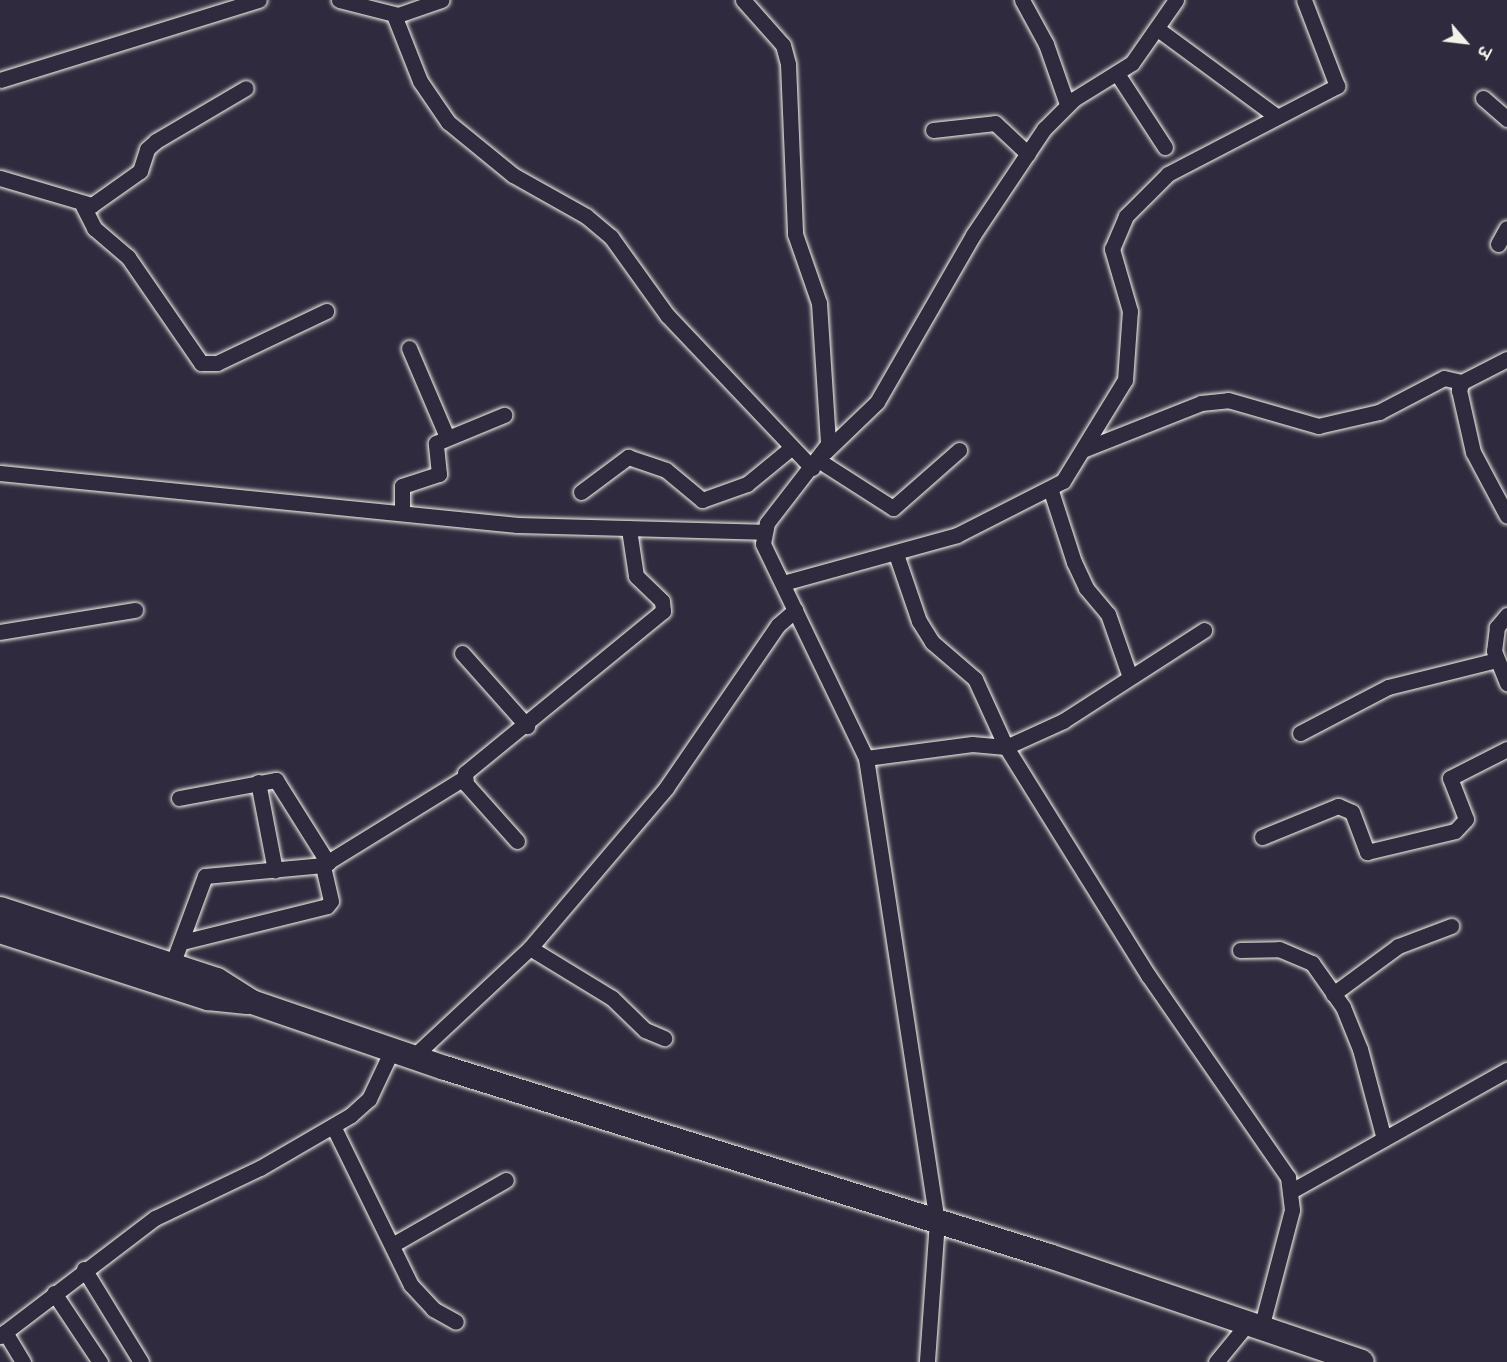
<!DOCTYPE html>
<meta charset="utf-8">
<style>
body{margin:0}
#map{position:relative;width:1507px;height:1362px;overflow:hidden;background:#2f2a3d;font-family:"Gochi Hand","Playpen Sans Deva",sans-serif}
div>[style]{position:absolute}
.roads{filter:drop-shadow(0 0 2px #f4f1e8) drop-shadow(0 0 2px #f4f1e8)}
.minor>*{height:15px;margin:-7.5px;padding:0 7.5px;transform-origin:7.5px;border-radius:7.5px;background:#2f2a3d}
.primary>*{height:24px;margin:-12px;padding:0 12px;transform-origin:12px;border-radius:12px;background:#2f2a3d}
span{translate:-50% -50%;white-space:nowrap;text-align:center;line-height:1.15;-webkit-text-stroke:4.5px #2f2a3d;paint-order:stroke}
.north{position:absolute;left:1435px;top:12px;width:60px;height:60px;-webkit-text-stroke:4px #2f2a3d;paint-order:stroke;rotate:118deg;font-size:16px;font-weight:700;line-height:24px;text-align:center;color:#f4f1e8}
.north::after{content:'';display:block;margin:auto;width:21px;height:27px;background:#f4f1e8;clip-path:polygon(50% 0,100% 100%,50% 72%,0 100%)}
</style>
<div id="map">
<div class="roads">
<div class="minor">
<i style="left:339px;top:0;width:61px;rotate:14.3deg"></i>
<i style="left:398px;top:15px;width:46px;rotate:-19.2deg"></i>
<i style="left:743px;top:0;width:60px;rotate:48.4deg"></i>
<i style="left:783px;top:45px;width:20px;rotate:75deg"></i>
<i style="left:788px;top:64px;width:170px;rotate:87.6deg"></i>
<i style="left:795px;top:234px;width:73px;rotate:70.8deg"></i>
<i style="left:819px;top:303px;width:141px;rotate:86.3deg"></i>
<i style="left:828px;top:444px;width:100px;rotate:127.7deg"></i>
<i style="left:767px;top:523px;width:21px;rotate:101deg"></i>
<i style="left:763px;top:544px;width:237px;rotate:64.3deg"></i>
<i style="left:866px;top:758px;width:468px;rotate:81.3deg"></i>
<i style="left:937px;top:1221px;width:141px;rotate:94.1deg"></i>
<i style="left:1022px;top:0;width:50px;rotate:61.4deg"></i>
<i style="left:1046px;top:44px;width:64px;rotate:70.7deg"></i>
<i style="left:394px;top:15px;width:71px;rotate:68.5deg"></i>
<i style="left:420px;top:81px;width:50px;rotate:55.7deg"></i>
<i style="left:448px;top:122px;width:84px;rotate:39.2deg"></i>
<i style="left:513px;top:175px;width:84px;rotate:29.3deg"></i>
<i style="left:586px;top:216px;width:33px;rotate:40deg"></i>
<i style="left:611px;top:237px;width:96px;rotate:54.3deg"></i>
<i style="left:667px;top:315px;width:211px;rotate:46.5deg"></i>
<i style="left:1159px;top:30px;width:145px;rotate:36.3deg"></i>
<i style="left:1118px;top:75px;width:86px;rotate:56.9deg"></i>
<i style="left:0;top:80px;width:271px;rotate:-17.2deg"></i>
<i style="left:1483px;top:98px;width:32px;rotate:41deg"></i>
<i style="left:933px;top:130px;width:62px;rotate:-6.4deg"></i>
<i style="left:995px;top:123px;width:45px;rotate:43.2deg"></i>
<i style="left:0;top:178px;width:96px;rotate:16.4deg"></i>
<i style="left:92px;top:205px;width:59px;rotate:-35.3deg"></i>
<i style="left:140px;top:171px;width:23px;rotate:-72deg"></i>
<i style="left:147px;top:149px;width:12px;rotate:-42deg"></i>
<i style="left:156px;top:141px;width:104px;rotate:-30.5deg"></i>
<i style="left:83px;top:206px;width:25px;rotate:63deg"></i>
<i style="left:94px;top:228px;width:45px;rotate:40.5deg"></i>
<i style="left:128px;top:257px;width:129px;rotate:55.4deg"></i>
<i style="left:201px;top:363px;width:16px"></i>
<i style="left:217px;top:363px;width:121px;rotate:-25.5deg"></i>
<i style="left:1498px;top:244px;width:18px;rotate:-61deg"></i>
<i style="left:409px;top:348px;width:97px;rotate:66.9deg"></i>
<i style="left:1507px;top:359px;width:51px;rotate:152.9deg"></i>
<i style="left:1462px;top:382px;width:9px;rotate:111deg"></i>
<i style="left:1459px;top:390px;width:64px;rotate:77.3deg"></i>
<i style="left:1473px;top:452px;width:72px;rotate:62deg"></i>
<i style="left:1085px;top:449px;width:125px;rotate:-21.6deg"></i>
<i style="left:1201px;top:403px;width:27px;rotate:-6deg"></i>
<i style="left:1228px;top:400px;width:94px;rotate:16.1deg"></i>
<i style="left:1318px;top:426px;width:63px;rotate:-12.9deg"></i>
<i style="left:1379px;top:412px;width:73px;rotate:-27.6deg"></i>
<i style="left:1444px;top:378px;width:18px;rotate:13deg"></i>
<i style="left:825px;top:452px;width:72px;rotate:-43.9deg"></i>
<i style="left:877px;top:402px;width:193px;rotate:-60.1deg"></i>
<i style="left:973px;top:235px;width:128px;rotate:-56.2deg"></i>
<i style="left:1044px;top:129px;width:42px;rotate:-45deg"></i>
<i style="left:1074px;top:99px;width:68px;rotate:-31.8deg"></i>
<i style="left:1132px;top:63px;width:77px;rotate:-55.1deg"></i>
<i style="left:818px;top:460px;width:89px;rotate:32.6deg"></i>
<i style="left:893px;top:508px;width:88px;rotate:-41.3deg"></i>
<i style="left:0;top:473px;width:520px;rotate:5.74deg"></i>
<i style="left:517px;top:525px;width:246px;rotate:1.6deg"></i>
<i style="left:1051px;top:491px;width:75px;rotate:72.1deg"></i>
<i style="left:1074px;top:562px;width:29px;rotate:65deg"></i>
<i style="left:1086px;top:588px;width:34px;rotate:50deg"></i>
<i style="left:1108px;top:614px;width:67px;rotate:70.8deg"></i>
<i style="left:581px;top:492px;width:59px;rotate:-36.7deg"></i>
<i style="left:628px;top:457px;width:40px;rotate:18.9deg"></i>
<i style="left:666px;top:470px;width:47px;rotate:39.8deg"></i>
<i style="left:702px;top:500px;width:48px;rotate:-19.6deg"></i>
<i style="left:747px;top:484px;width:58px;rotate:-39.4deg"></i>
<i style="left:402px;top:512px;width:26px;rotate:-90deg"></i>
<i style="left:402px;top:486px;width:39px;rotate:-18deg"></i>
<i style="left:439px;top:474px;width:31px;rotate:-96deg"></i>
<i style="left:436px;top:443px;width:74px;rotate:-22.4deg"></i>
<i style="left:896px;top:554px;width:71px;rotate:71.1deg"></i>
<i style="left:919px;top:621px;width:25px;rotate:58deg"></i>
<i style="left:932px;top:642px;width:57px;rotate:40.7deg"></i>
<i style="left:975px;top:679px;width:75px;rotate:65.5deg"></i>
<i style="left:1006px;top:747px;width:63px;rotate:-24.5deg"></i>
<i style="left:1063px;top:721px;width:168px;rotate:-32.8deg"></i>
<i style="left:783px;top:583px;width:180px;rotate:-15.4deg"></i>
<i style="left:957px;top:535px;width:119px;rotate:-27deg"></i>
<i style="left:1063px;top:481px;width:119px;rotate:-58.5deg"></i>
<i style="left:1125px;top:380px;width:69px;rotate:-85.9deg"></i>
<i style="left:1130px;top:311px;width:65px;rotate:-106.2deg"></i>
<i style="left:1112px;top:249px;width:36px;rotate:-67deg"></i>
<i style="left:1126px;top:216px;width:59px;rotate:-45deg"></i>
<i style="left:1168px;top:174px;width:191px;rotate:-27.5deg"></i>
<i style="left:1337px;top:86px;width:92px;rotate:-111deg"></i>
<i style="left:1507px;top:615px;width:16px;rotate:130deg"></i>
<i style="left:1497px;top:627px;width:24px;rotate:97deg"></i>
<i style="left:1494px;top:651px;width:35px;rotate:68deg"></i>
<i style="left:0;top:632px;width:137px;rotate:-9.3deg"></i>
<i style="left:462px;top:653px;width:98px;rotate:48.3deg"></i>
<i style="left:1300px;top:733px;width:99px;rotate:-27.6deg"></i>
<i style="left:1388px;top:687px;width:112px;rotate:-13.9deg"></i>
<i style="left:866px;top:758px;width:107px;rotate:-7.5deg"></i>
<i style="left:972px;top:744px;width:34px;rotate:5deg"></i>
<i style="left:1006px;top:747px;width:269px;rotate:58.1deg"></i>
<i style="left:1148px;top:975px;width:246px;rotate:55.3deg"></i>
<i style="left:1288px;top:1177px;width:33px;rotate:83deg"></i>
<i style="left:1292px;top:1210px;width:122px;rotate:104.7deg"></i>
<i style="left:258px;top:782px;width:90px;rotate:79.1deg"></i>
<i style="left:179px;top:798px;width:99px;rotate:-10.5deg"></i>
<i style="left:276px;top:780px;width:98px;rotate:57.9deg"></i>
<i style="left:1262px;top:837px;width:82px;rotate:-22.2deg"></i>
<i style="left:1338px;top:806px;width:15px;rotate:23deg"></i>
<i style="left:1352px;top:812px;width:43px;rotate:69.4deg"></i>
<i style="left:1367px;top:852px;width:90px;rotate:-13.4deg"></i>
<i style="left:1455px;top:831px;width:16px;rotate:-47deg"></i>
<i style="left:1466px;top:819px;width:44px;rotate:-111.3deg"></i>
<i style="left:1450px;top:778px;width:64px;rotate:-27deg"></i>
<i style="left:517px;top:841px;width:76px;rotate:-131.8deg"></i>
<i style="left:466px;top:784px;width:11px;rotate:-95deg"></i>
<i style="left:465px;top:773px;width:256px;rotate:-39.3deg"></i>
<i style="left:663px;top:611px;width:10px;rotate:-96deg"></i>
<i style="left:662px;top:601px;width:36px;rotate:-136deg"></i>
<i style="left:636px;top:576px;width:48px;rotate:-98.5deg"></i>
<i style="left:182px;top:942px;width:149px;rotate:-13.9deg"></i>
<i style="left:327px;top:906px;width:6px;rotate:-51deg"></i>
<i style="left:331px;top:901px;width:37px;rotate:-103deg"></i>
<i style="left:530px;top:948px;width:96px;rotate:31.4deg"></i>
<i style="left:612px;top:998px;width:46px;rotate:44.1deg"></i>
<i style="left:645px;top:1030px;width:21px;rotate:23deg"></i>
<i style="left:1240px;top:950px;width:39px;rotate:-1deg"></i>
<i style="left:1279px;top:949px;width:36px;rotate:23deg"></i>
<i style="left:1312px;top:963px;width:54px;rotate:54.8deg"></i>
<i style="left:1343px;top:1007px;width:45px;rotate:68deg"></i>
<i style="left:1360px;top:1049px;width:93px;rotate:75.1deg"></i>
<i style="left:172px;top:965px;width:95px;rotate:-69.7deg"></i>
<i style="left:205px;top:876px;width:119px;rotate:-5.3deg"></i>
<i style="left:323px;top:865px;width:166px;rotate:-31.7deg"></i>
<i style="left:1333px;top:994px;width:81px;rotate:-36.4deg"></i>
<i style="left:1398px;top:946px;width:57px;rotate:-20.7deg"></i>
<i style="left:413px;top:1057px;width:160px;rotate:-43deg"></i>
<i style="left:530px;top:948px;width:210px;rotate:-49.6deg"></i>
<i style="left:666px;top:788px;width:198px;rotate:-55.5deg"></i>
<i style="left:778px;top:625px;width:23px;rotate:-41deg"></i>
<i style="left:333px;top:1126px;width:177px;rotate:63.9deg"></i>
<i style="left:411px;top:1285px;width:33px;rotate:47deg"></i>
<i style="left:433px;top:1309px;width:26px;rotate:29deg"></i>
<i style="left:1293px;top:1190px;width:245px;rotate:-29.3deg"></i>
<i style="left:392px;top:1245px;width:131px;rotate:-29.7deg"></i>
<i style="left:84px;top:1269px;width:109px;rotate:58.5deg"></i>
<i style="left:54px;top:1293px;width:83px;rotate:56.3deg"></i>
<i style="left:5px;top:1332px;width:35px;rotate:59deg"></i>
<i style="left:0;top:1336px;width:195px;rotate:-37.3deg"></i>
<i style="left:155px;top:1218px;width:116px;rotate:-25.5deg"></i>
<i style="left:260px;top:1168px;width:105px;rotate:-30.2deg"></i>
<i style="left:351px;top:1115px;width:24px;rotate:-42deg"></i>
<i style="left:369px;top:1099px;width:54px;rotate:-64.9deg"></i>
<i style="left:1216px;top:1362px;width:50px;rotate:-50.6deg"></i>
</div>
<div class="primary">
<i style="left:0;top:909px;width:228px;rotate:18.1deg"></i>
<i style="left:217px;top:980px;width:41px;rotate:32.2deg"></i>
<i style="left:252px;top:1002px;width:204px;rotate:18.9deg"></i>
<i style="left:445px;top:1068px;width:633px;rotate:17.29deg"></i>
<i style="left:1049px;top:1256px;width:330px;rotate:18.7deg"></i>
<i style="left:0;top:931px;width:219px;rotate:17.9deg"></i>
<i style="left:208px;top:998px;width:39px;rotate:6deg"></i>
</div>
</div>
<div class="north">उ</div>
</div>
